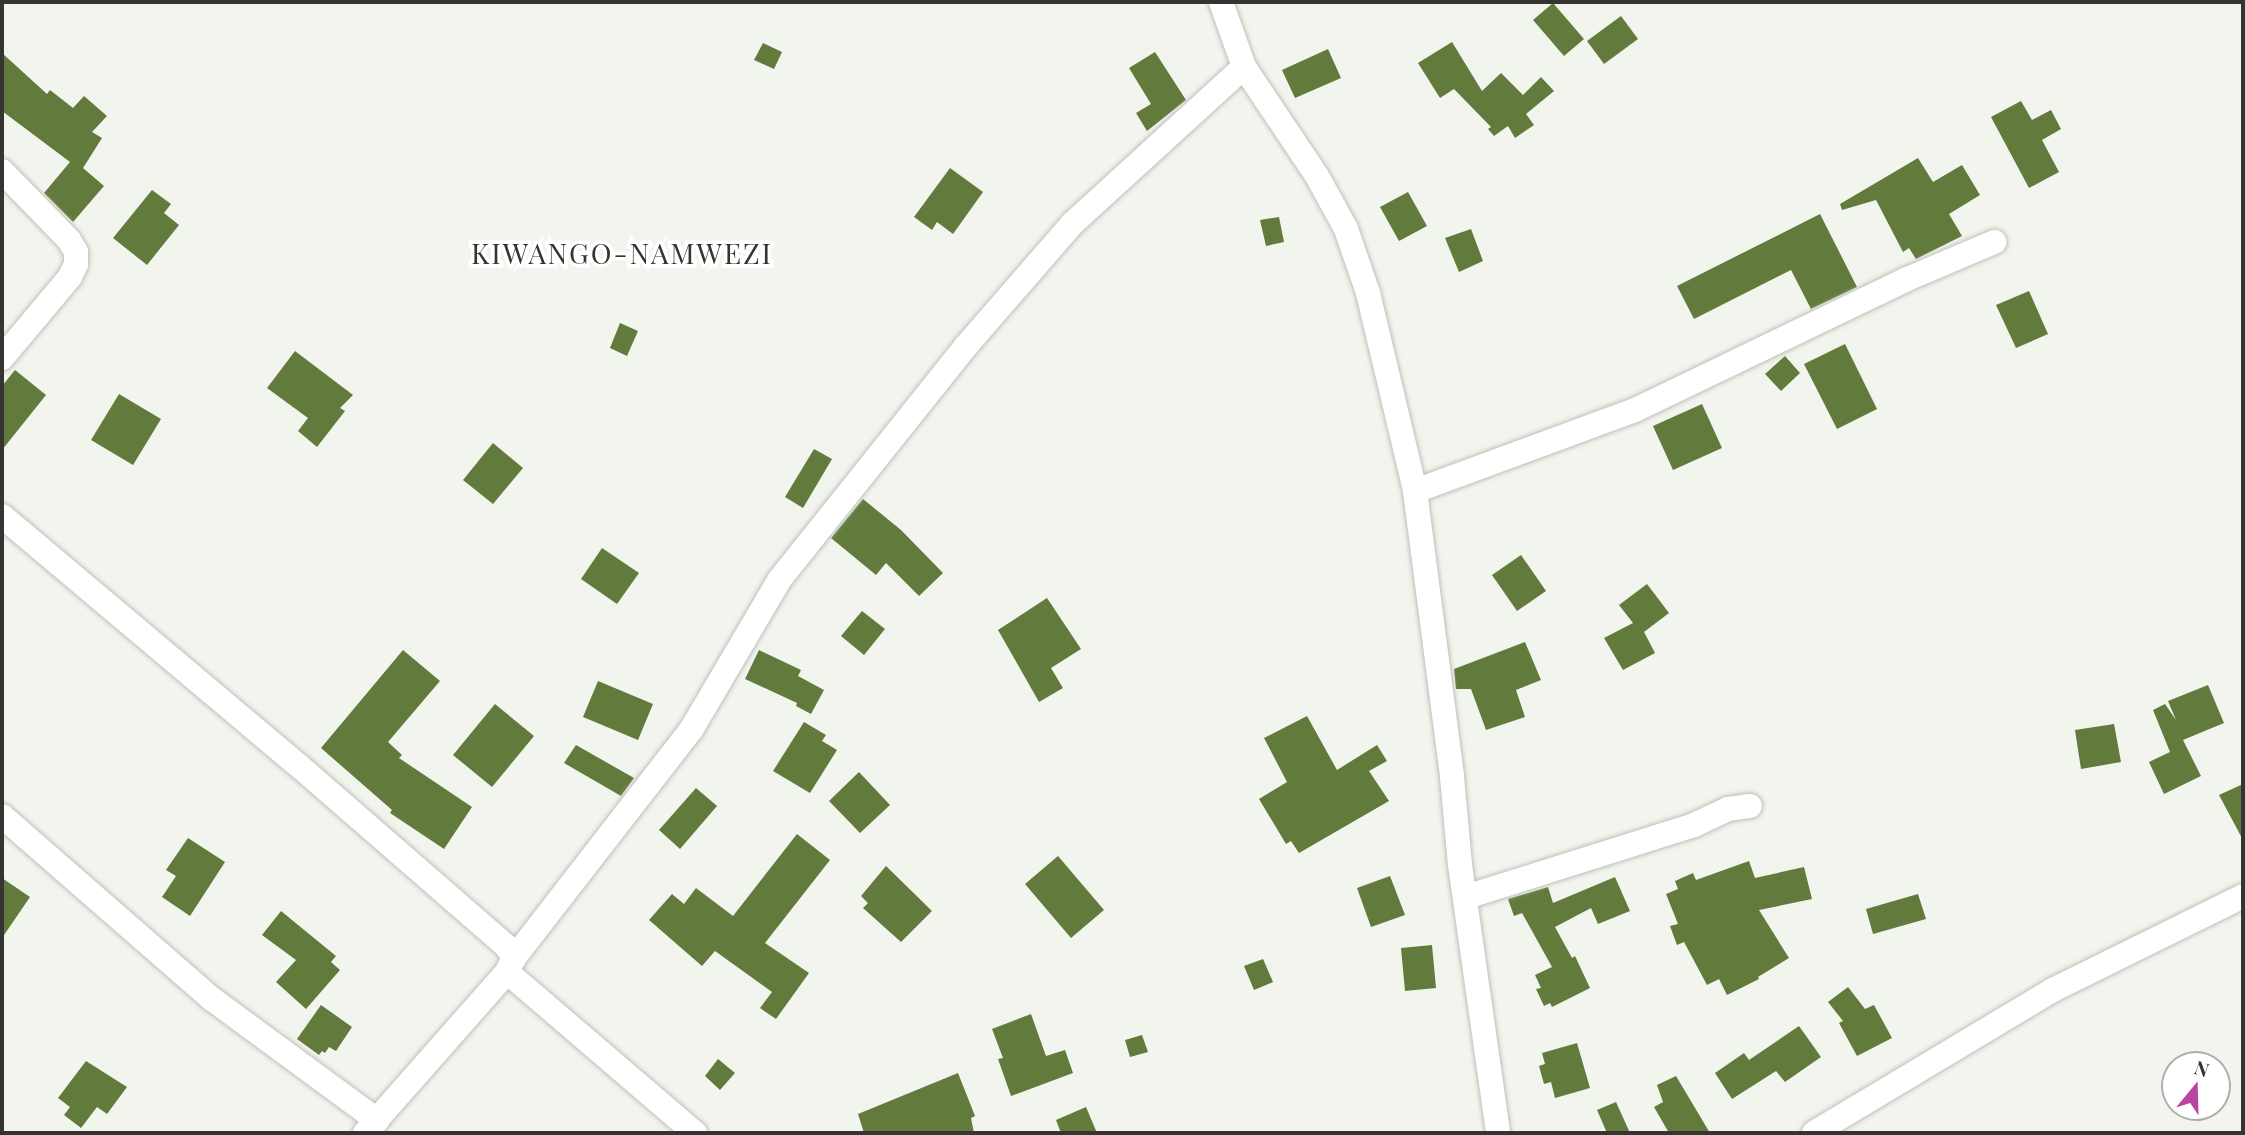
<!DOCTYPE html>
<style>
body{margin:0}
#map{position:relative;width:2245px;height:1135px;overflow:hidden;background:#f2f5ee;font-family:"Playfair Display",serif}
div>[style]{position:absolute}
.building>*{inset:0;background:#627a3c}
.roads{filter:drop-shadow(0 0 2px #bec1ba) drop-shadow(0 0 2px #bec1ba)}
.street>*{height:24px;margin:-12px;padding:0 12px;transform-origin:12px;border-radius:12px;background:#fff}
span{translate:-50% -50%;white-space:nowrap;text-align:center;line-height:1.15;-webkit-text-stroke:7px #fff;paint-order:stroke}
.quarter-label{font-size:28px;color:#343533;letter-spacing:2px}
.frame{position:absolute;inset:0;border:4px solid #343533;pointer-events:none}
.north{position:absolute;left:2161px;top:1051px;width:70px;height:70px;box-sizing:border-box;background:#fff;border:2px solid #aeaead;border-radius:50%;rotate:19deg;font-size:19px;font-weight:700;line-height:28px;text-align:center;color:#343533}
.north::after{content:'';display:block;margin:auto;width:24px;height:32px;background:#b846a1;clip-path:polygon(50% 0,100% 100%,50% 72%,0 100%)}
</style>
<div id="map">
<div class="building">
<i style="clip-path:polygon(1553px 3px,1584px 39px,1564px 56px,1533px 20px)"></i>
<i style="clip-path:polygon(1621px 16px,1638px 39px,1604px 64px,1587px 41px)"></i>
<i style="clip-path:polygon(1452px 42px,1482px 91px,1501px 73px,1523px 95px,1541px 77px,1554px 91px,1526px 114px,1534px 125px,1515px 138px,1508px 126px,1494px 136px,1488px 129px,1491px 127px,1454px 89px,1440px 98px,1418px 63px)"></i>
<i style="clip-path:polygon(763px 43px,782px 52px,774px 69px,754px 60px)"></i>
<i style="clip-path:polygon(1328px 49px,1341px 78px,1295px 98px,1282px 70px)"></i>
<i style="clip-path:polygon(1155px 52px,1186px 100px,1147px 131px,1136px 113px,1151px 104px,1129px 68px)"></i>
<i style="clip-path:polygon(2px 53px,47px 94px,50px 90px,73px 108px,84px 96px,107px 116px,92px 132px,102px 138px,83px 168px,104px 186px,73px 222px,44px 193px,70px 162px,2px 111px)"></i>
<i style="clip-path:polygon(2021px 101px,2032px 120px,2051px 110px,2061px 129px,2042px 140px,2059px 172px,2029px 188px,1991px 117px)"></i>
<i style="clip-path:polygon(1918px 158px,1933px 182px,1962px 165px,1980px 195px,1949px 214px,1962px 236px,1916px 259px,1909px 248px,1903px 252px,1876px 200px,1842px 210px,1840px 204px)"></i>
<i style="clip-path:polygon(950px 168px,983px 192px,953px 234px,937px 222px,932px 230px,914px 217px)"></i>
<i style="clip-path:polygon(152px 190px,171px 204px,164px 213px,179px 225px,147px 265px,113px 238px)"></i>
<i style="clip-path:polygon(1408px 192px,1427px 226px,1399px 241px,1380px 207px)"></i>
<i style="clip-path:polygon(1820px 214px,1857px 287px,1811px 309px,1791px 270px,1694px 319px,1677px 286px)"></i>
<i style="clip-path:polygon(1279px 217px,1284px 242px,1266px 246px,1260px 220px)"></i>
<i style="clip-path:polygon(1471px 229px,1483px 261px,1459px 272px,1445px 238px)"></i>
<i style="clip-path:polygon(2029px 291px,2048px 334px,2016px 348px,1996px 305px)"></i>
<i style="clip-path:polygon(620px 323px,638px 331px,627px 356px,610px 348px)"></i>
<i style="clip-path:polygon(1845px 344px,1877px 409px,1837px 429px,1804px 364px)"></i>
<i style="clip-path:polygon(295px 351px,353px 395px,340px 408px,345px 411px,317px 447px,298px 431px,308px 418px,267px 388px)"></i>
<i style="clip-path:polygon(1785px 356px,1800px 373px,1781px 391px,1765px 374px)"></i>
<i style="clip-path:polygon(15px 370px,46px 395px,2px 450px,2px 386px)"></i>
<i style="clip-path:polygon(119px 394px,161px 419px,133px 465px,91px 440px)"></i>
<i style="clip-path:polygon(1702px 404px,1722px 448px,1673px 470px,1653px 426px)"></i>
<i style="clip-path:polygon(493px 443px,523px 468px,493px 504px,463px 480px)"></i>
<i style="clip-path:polygon(814px 449px,832px 459px,803px 508px,785px 497px)"></i>
<i style="clip-path:polygon(863px 499px,901px 530px,943px 573px,919px 596px,886px 563px,876px 575px,831px 538px)"></i>
<i style="clip-path:polygon(602px 548px,639px 573px,617px 604px,581px 579px)"></i>
<i style="clip-path:polygon(1521px 555px,1546px 591px,1517px 611px,1492px 575px)"></i>
<i style="clip-path:polygon(1647px 584px,1669px 613px,1644px 632px,1655px 653px,1623px 670px,1604px 638px,1633px 623px,1619px 605px)"></i>
<i style="clip-path:polygon(1047px 598px,1081px 649px,1051px 668px,1063px 688px,1039px 702px,998px 630px)"></i>
<i style="clip-path:polygon(862px 611px,885px 629px,864px 655px,841px 636px)"></i>
<i style="clip-path:polygon(1525px 642px,1541px 680px,1516px 690px,1525px 717px,1486px 730px,1471px 689px,1456px 689px,1454px 669px)"></i>
<i style="clip-path:polygon(403px 650px,440px 681px,388px 742px,402px 755px,399px 758px,472px 807px,444px 849px,390px 813px,392px 810px,321px 748px)"></i>
<i style="clip-path:polygon(759px 650px,801px 670px,798px 676px,824px 690px,811px 714px,796px 706px,797px 703px,745px 679px)"></i>
<i style="clip-path:polygon(598px 681px,653px 704px,638px 740px,583px 717px)"></i>
<i style="clip-path:polygon(2208px 685px,2224px 723px,2183px 740px,2201px 776px,2164px 794px,2149px 762px,2170px 752px,2153px 710px,2165px 704px,2176px 720px,2168px 701px)"></i>
<i style="clip-path:polygon(495px 704px,534px 736px,492px 787px,453px 755px)"></i>
<i style="clip-path:polygon(1307px 716px,1337px 770px,1377px 745px,1387px 761px,1369px 771px,1389px 801px,1299px 853px,1291px 841px,1286px 844px,1259px 799px,1287px 782px,1264px 738px)"></i>
<i style="clip-path:polygon(804px 722px,826px 735px,822px 741px,837px 750px,810px 793px,773px 771px)"></i>
<i style="clip-path:polygon(2114px 724px,2121px 762px,2081px 769px,2075px 730px)"></i>
<i style="clip-path:polygon(576px 745px,634px 778px,621px 796px,564px 763px)"></i>
<i style="clip-path:polygon(859px 772px,890px 805px,860px 833px,829px 801px)"></i>
<i style="clip-path:polygon(2243px 784px,2243px 840px,2219px 795px)"></i>
<i style="clip-path:polygon(696px 788px,717px 806px,680px 849px,659px 830px)"></i>
<i style="clip-path:polygon(797px 834px,830px 860px,765px 943px,809px 973px,776px 1019px,760px 1008px,772px 992px,715px 951px,702px 966px,649px 920px,672px 894px,684px 904px,696px 888px,733px 916px)"></i>
<i style="clip-path:polygon(188px 838px,225px 862px,190px 916px,162px 897px,176px 876px,166px 870px)"></i>
<i style="clip-path:polygon(1058px 856px,1104px 910px,1071px 938px,1025px 884px)"></i>
<i style="clip-path:polygon(1749px 861px,1755px 878px,1804px 867px,1812px 899px,1759px 910px,1789px 958px,1758px 977px,1759px 979px,1727px 995px,1719px 979px,1707px 985px,1684px 942px,1677px 945px,1670px 926px,1678px 924px,1666px 894px,1678px 889px,1675px 881px,1693px 873px,1696px 880px)"></i>
<i style="clip-path:polygon(886px 866px,932px 911px,901px 942px,863px 908px,868px 903px,861px 896px)"></i>
<i style="clip-path:polygon(1390px 876px,1405px 915px,1371px 927px,1357px 888px)"></i>
<i style="clip-path:polygon(1615px 877px,1630px 911px,1598px 924px,1591px 908px,1555px 927px,1572px 958px,1575px 956px,1590px 988px,1552px 1007px,1550px 1003px,1544px 1006px,1536px 989px,1541px 988px,1535px 975px,1552px 967px,1522px 913px,1514px 916px,1508px 899px,1548px 887px,1553px 903px)"></i>
<i style="clip-path:polygon(2px 878px,30px 897px,2px 938px)"></i>
<i style="clip-path:polygon(1918px 894px,1926px 919px,1873px 934px,1866px 909px)"></i>
<i style="clip-path:polygon(281px 911px,336px 956px,331px 962px,340px 970px,306px 1009px,276px 982px,296px 960px,262px 935px)"></i>
<i style="clip-path:polygon(1432px 945px,1436px 988px,1405px 991px,1401px 948px)"></i>
<i style="clip-path:polygon(1263px 959px,1273px 982px,1254px 990px,1244px 966px)"></i>
<i style="clip-path:polygon(1848px 987px,1865px 1009px,1874px 1005px,1892px 1038px,1857px 1056px,1839px 1023px,1843px 1021px,1828px 1002px)"></i>
<i style="clip-path:polygon(321px 1005px,352px 1027px,336px 1051px,329px 1047px,325px 1053px,322px 1051px,319px 1055px,297px 1039px)"></i>
<i style="clip-path:polygon(1031px 1014px,1046px 1056px,1065px 1050px,1073px 1073px,1011px 1096px,998px 1059px,1003px 1058px,992px 1029px)"></i>
<i style="clip-path:polygon(1799px 1026px,1821px 1057px,1785px 1082px,1776px 1071px,1732px 1099px,1715px 1073px,1744px 1053px,1749px 1060px)"></i>
<i style="clip-path:polygon(1142px 1035px,1148px 1052px,1130px 1057px,1125px 1040px)"></i>
<i style="clip-path:polygon(1577px 1043px,1590px 1088px,1555px 1098px,1551px 1082px,1544px 1084px,1539px 1066px,1545px 1064px,1542px 1053px)"></i>
<i style="clip-path:polygon(718px 1059px,735px 1073px,720px 1090px,705px 1076px)"></i>
<i style="clip-path:polygon(86px 1061px,127px 1087px,107px 1114px,97px 1107px,81px 1128px,64px 1115px,70px 1107px,58px 1098px)"></i>
<i style="clip-path:polygon(958px 1073px,975px 1116px,971px 1118px,974px 1133px,864px 1133px,858px 1114px)"></i>
<i style="clip-path:polygon(1676px 1076px,1710px 1133px,1669px 1133px,1654px 1107px,1663px 1102px,1657px 1085px)"></i>
<i style="clip-path:polygon(1616px 1102px,1630px 1133px,1607px 1133px,1597px 1110px)"></i>
<i style="clip-path:polygon(1086px 1107px,1097px 1133px,1061px 1133px,1056px 1120px)"></i>
</div>
<div class="roads">
<div class="street">
<i style="left:1221px;top:2px;width:69px;rotate:70.5deg"></i>
<i style="left:1244px;top:67px;width:131px;rotate:56.2deg"></i>
<i style="left:1317px;top:176px;width:60px;rotate:61.3deg"></i>
<i style="left:1346px;top:229px;width:68px;rotate:71deg"></i>
<i style="left:1368px;top:293px;width:204px;rotate:76.6deg"></i>
<i style="left:1415px;top:491px;width:288px;rotate:82.6deg"></i>
<i style="left:1452px;top:777px;width:88px;rotate:84.8deg"></i>
<i style="left:1460px;top:865px;width:271px;rotate:81.9deg"></i>
<i style="left:2px;top:171px;width:96px;rotate:45.8deg"></i>
<i style="left:69px;top:240px;width:14px;rotate:60deg"></i>
<i style="left:76px;top:252px;width:12px;rotate:90deg"></i>
<i style="left:76px;top:264px;width:14px;rotate:115deg"></i>
<i style="left:70px;top:277px;width:106px;rotate:130deg"></i>
<i style="left:1415px;top:491px;width:234px;rotate:-20.2deg"></i>
<i style="left:1635px;top:410px;width:302px;rotate:-25.7deg"></i>
<i style="left:1907px;top:279px;width:95px;rotate:-23deg"></i>
<i style="left:2px;top:516px;width:387px;rotate:40.1deg"></i>
<i style="left:298px;top:765px;width:277px;rotate:41deg"></i>
<i style="left:507px;top:947px;width:13px;rotate:58deg"></i>
<i style="left:514px;top:958px;width:16px;rotate:117deg"></i>
<i style="left:507px;top:972px;width:215px;rotate:131.4deg"></i>
<i style="left:2px;top:816px;width:279px;rotate:41.1deg"></i>
<i style="left:212px;top:999px;width:205px;rotate:36.3deg"></i>
<i style="left:1466px;top:897px;width:239px;rotate:-17.5deg"></i>
<i style="left:1694px;top:825px;width:38px;rotate:-25deg"></i>
<i style="left:1728px;top:809px;width:22px;rotate:-8deg"></i>
<i style="left:514px;top:958px;width:289px;rotate:-52.2deg"></i>
<i style="left:691px;top:730px;width:175px;rotate:-59.5deg"></i>
<i style="left:780px;top:579px;width:298px;rotate:-51.4deg"></i>
<i style="left:966px;top:346px;width:163px;rotate:-49deg"></i>
<i style="left:1073px;top:223px;width:231px;rotate:-42.4deg"></i>
<i style="left:507px;top:972px;width:248px;rotate:40.6deg"></i>
<i style="left:1814px;top:1133px;width:279px;rotate:-30.9deg"></i>
<i style="left:2053px;top:990px;width:212px;rotate:-26.3deg"></i>
</div>
</div>
<div class="quarter-label">
<span style="left:622px;top:253px">KIWANGO-NAMWEZI</span>
</div>
<div class="frame"></div>
<div class="north">N</div>
</div>
